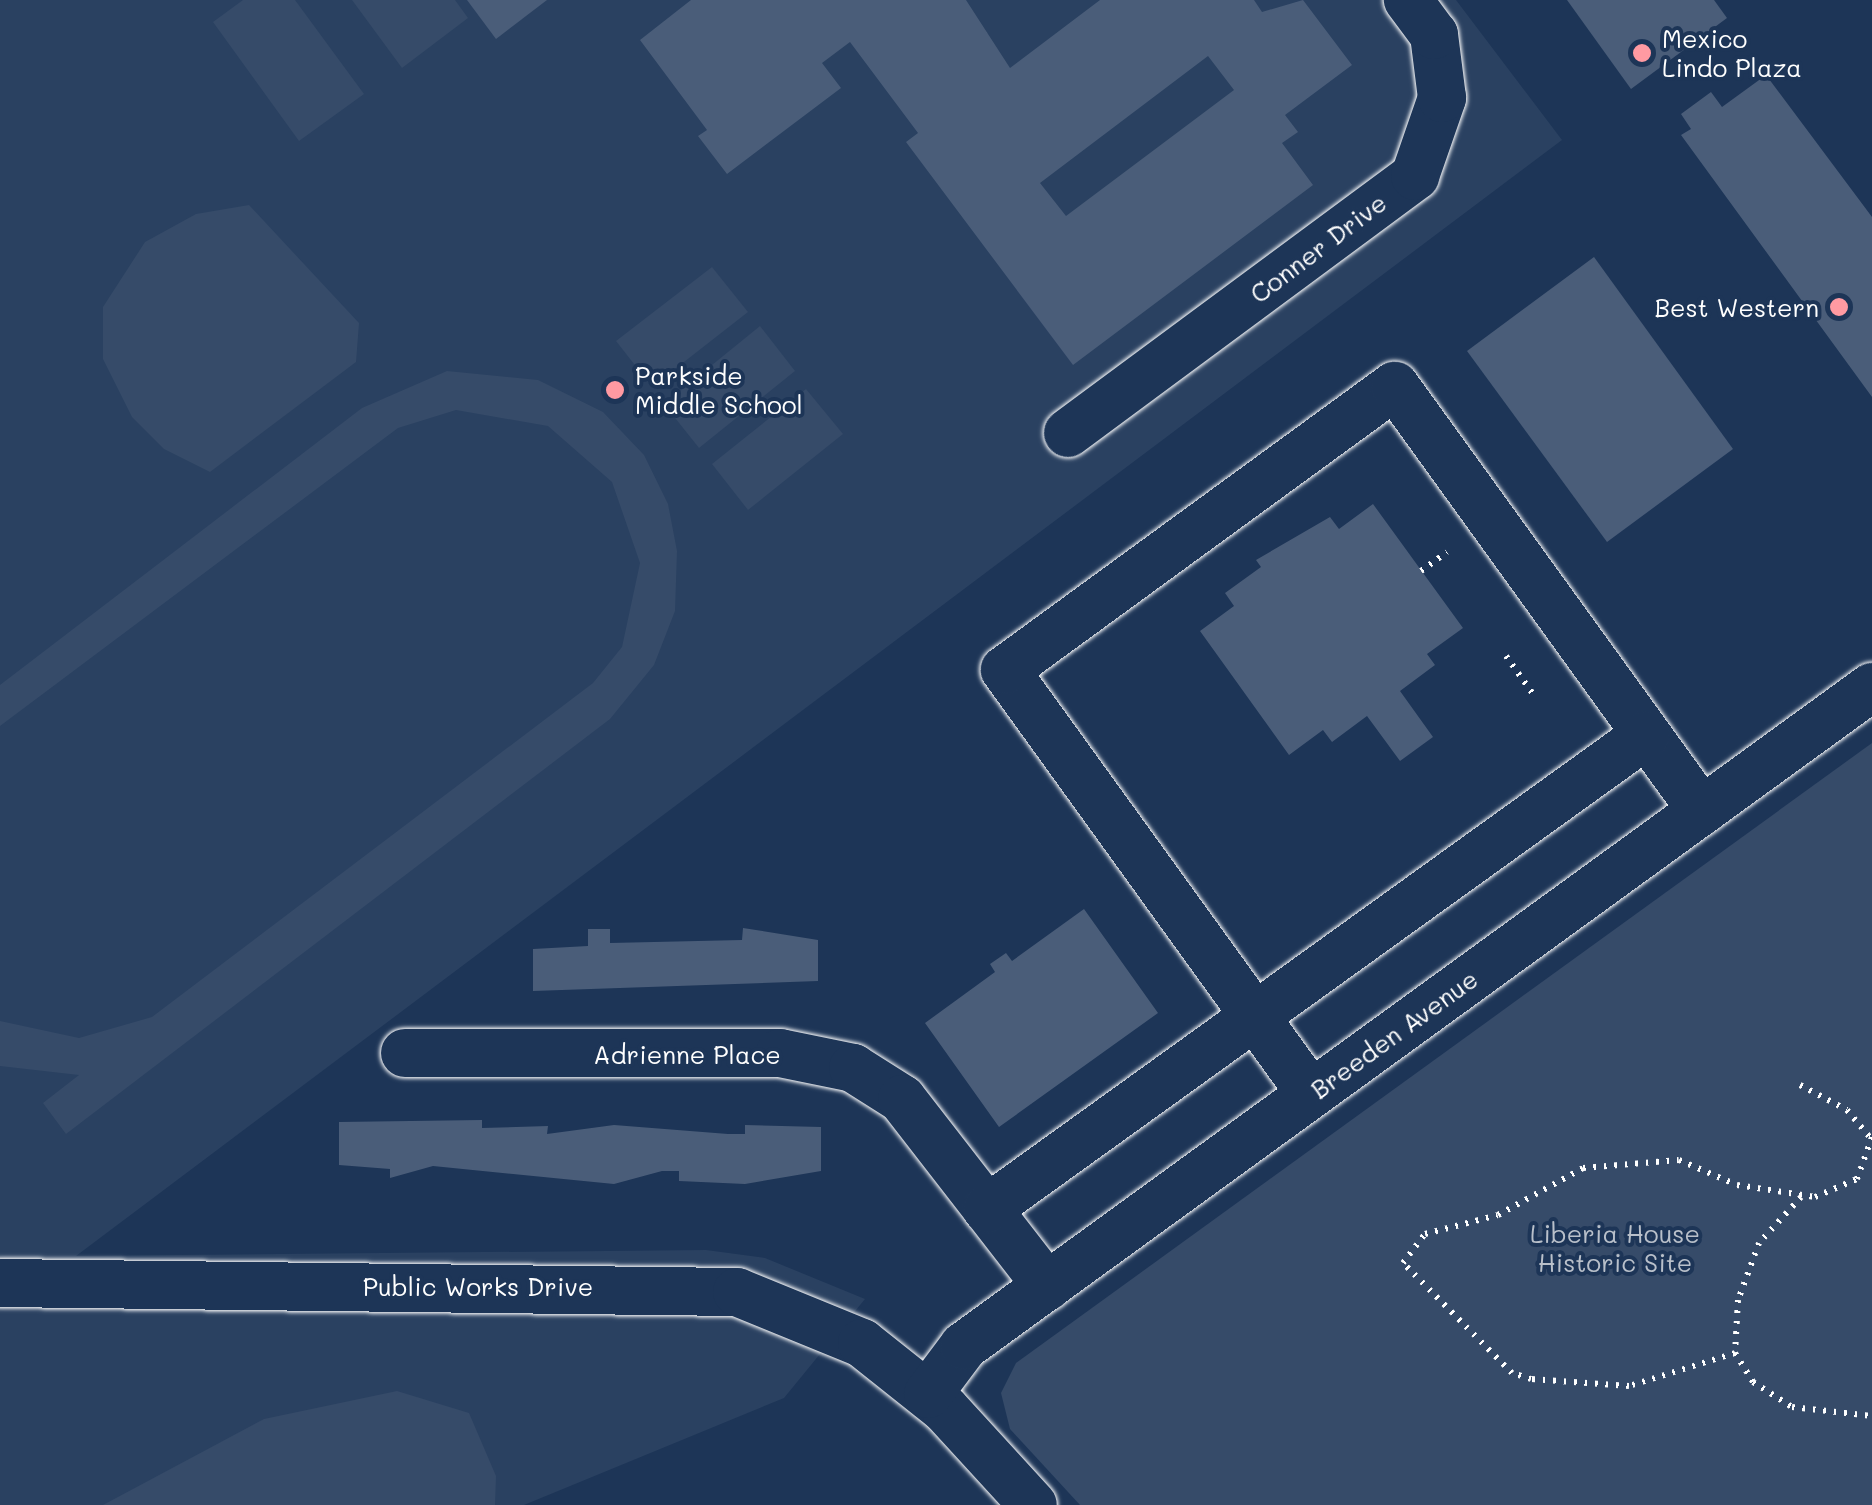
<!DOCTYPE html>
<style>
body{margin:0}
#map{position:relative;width:1872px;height:1505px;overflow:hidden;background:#1d3557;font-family:Mali,sans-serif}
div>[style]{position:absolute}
.built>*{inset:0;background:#2a4161}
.green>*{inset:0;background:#364b69}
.building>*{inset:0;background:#4a5d79}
.path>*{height:6px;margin-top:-3px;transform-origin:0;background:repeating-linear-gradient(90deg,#fff 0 2.5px,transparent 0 10.5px)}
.roads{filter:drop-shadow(0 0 2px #fff) drop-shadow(0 0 2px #fff)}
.minor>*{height:48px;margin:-24px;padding:0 24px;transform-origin:24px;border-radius:24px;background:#1d3557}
.dots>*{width:28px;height:28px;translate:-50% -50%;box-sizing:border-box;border:5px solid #1d3557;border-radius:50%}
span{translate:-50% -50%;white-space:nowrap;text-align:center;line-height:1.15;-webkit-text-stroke:8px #1d3557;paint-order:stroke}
.poi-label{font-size:25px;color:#fff}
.left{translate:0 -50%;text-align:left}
.right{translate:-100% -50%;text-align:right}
.street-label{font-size:25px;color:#fff}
.park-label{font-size:25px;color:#b9c0ca}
</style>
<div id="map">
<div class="built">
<i style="clip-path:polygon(0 0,1456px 0,1562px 140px,76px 1256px,706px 1250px,765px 1258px,865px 1299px,784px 1398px,524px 1505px,0 1505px)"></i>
</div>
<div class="green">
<i style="clip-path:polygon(243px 0,295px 0,364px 94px,299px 141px,213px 22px)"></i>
<i style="clip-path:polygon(352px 0,455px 0,468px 18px,402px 68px)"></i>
<i style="clip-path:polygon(249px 205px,359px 323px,356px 362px,210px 472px,164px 449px,132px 417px,103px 359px,103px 307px,145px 242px,196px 214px)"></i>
<i style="clip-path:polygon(712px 267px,748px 312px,652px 387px,616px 341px)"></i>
<i style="clip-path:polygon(760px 326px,795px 371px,699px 448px,664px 404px)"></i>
<i style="clip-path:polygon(447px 371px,538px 380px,603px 412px,644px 455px,668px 504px,677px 551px,675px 611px,654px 665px,610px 719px,66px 1134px,43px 1103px,79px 1075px,0 1066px,0 1021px,79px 1038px,152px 1017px,593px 683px,622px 647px,640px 563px,612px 482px,548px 426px,456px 410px,398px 428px,0 726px,0 685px,362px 408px)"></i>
<i style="clip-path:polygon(806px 389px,843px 434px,748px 510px,712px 464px)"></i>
<i style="clip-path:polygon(1872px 743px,1872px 1505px,1080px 1505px,1010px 1429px,1001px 1393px,1016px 1363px)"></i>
<i style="clip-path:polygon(397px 1391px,469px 1413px,496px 1476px,495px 1505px,103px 1505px,264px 1419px)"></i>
</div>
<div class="building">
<i style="clip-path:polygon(467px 0,547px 0,496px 39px)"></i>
<i style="clip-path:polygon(evenodd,691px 0,966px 0,1010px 68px,1100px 0,1254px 0,1262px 12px,1303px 0,1352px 65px,1285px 115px,1298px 132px,1282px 143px,1313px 185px,1073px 365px,906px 142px,918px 133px,850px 42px,822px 63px,841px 88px,727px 174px,698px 136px,707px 130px,640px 40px,691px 0,1208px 56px,1234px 90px,1066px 216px,1040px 183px,1208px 56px)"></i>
<i style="clip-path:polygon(1567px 0,1714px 0,1727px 18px,1631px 89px)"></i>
<i style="clip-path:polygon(1766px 75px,1872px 217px,1872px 397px,1681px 135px,1691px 129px,1681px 114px,1711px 92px,1722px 107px)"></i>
<i style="clip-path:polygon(1594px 257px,1733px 449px,1607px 542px,1467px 351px)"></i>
<i style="clip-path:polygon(1373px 504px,1463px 628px,1427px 654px,1435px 665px,1400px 691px,1433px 737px,1400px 761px,1367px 716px,1332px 742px,1323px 730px,1289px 755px,1200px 631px,1234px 606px,1225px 593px,1261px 567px,1256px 560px,1330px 517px,1339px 529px)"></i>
<i style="clip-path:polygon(1084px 909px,1158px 1013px,999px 1127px,925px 1023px,995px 972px,990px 964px,1006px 953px,1012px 961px)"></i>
<i style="clip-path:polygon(743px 928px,818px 940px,818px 981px,533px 991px,533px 949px,588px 946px,588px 929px,610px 929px,610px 943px,742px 940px)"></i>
<i style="clip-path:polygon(482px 1120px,482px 1128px,548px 1126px,547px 1134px,614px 1125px,728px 1134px,745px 1134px,745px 1125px,821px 1127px,821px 1171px,745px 1184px,679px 1181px,679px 1171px,662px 1171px,614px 1184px,433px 1166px,390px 1178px,390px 1169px,339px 1165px,339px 1122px)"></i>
</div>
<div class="path">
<i style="left:1421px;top:571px;width:32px;rotate:-36deg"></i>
<i style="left:1506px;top:656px;width:47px;rotate:54.6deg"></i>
<i style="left:1800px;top:1085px;width:53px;rotate:28deg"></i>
<i style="left:1847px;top:1110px;width:38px;rotate:50deg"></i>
<i style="left:1801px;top:1197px;width:62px;rotate:132.4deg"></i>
<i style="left:1759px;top:1243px;width:61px;rotate:110.2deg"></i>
<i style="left:1738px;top:1300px;width:53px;rotate:93.2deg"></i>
<i style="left:1735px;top:1353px;width:34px;rotate:58deg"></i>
<i style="left:1753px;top:1382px;width:46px;rotate:32.7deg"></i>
<i style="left:1792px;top:1407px;width:81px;rotate:6.4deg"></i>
<i style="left:1735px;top:1353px;width:111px;rotate:162.7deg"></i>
<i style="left:1629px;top:1386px;width:98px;rotate:-175.9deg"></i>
<i style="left:1531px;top:1379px;width:20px;rotate:-162deg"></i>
<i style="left:1512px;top:1373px;width:155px;rotate:-134.7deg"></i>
<i style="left:1403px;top:1263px;width:36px;rotate:-53deg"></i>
<i style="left:1425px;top:1234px;width:75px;rotate:-14.6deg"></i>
<i style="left:1498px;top:1215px;width:97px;rotate:-28.9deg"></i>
<i style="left:1583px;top:1168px;width:96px;rotate:-4.8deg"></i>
<i style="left:1679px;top:1160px;width:63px;rotate:23.3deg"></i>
<i style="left:1737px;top:1185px;width:79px;rotate:8.7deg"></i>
<i style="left:1815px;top:1197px;width:46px;rotate:-23.2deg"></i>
<i style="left:1857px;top:1179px;width:45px;rotate:-70.3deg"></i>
</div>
<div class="roads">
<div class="minor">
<i style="left:1068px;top:433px;width:432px;rotate:-36.5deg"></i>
<i style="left:1415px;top:176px;width:83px;rotate:-70.9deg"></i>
<i style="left:1442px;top:98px;width:64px;rotate:-97.2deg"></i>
<i style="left:1434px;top:35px;width:44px;rotate:-126.6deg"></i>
<i style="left:405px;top:1053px;width:375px"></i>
<i style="left:780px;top:1053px;width:75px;rotate:11.6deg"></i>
<i style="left:853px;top:1068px;width:58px;rotate:32.3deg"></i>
<i style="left:902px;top:1099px;width:237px;rotate:52.2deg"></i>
<i style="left:1311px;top:1094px;width:523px;rotate:-125.82deg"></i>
<i style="left:1005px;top:670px;width:482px;rotate:-36.1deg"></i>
<i style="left:1395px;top:386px;width:524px;rotate:54.16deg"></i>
<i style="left:987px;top:1209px;width:812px;rotate:-35.73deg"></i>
<i style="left:0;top:1283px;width:737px;rotate:0.7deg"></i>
<i style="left:737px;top:1292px;width:135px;rotate:22.2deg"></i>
<i style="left:862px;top:1343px;width:106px;rotate:38.5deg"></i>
<i style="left:945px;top:1409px;width:130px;rotate:47.5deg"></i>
<i style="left:928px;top:1394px;width:60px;rotate:-53.1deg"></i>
<i style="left:964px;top:1346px;width:1122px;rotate:-35.97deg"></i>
</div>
</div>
<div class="dots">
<i style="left:1642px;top:53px;background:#ff9aa2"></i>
<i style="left:1839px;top:307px;background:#ff9aa2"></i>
<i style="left:615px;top:390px;background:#ff9aa2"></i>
</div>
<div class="poi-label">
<span class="left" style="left:1662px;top:53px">Mexico<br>Lindo Plaza</span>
<span class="right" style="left:1819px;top:307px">Best Western</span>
<span class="left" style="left:635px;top:390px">Parkside<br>Middle School</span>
</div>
<div class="street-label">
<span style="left:1318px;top:248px;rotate:-37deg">Conner Drive</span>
<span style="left:1394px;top:1034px;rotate:-36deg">Breeden Avenue</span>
<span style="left:687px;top:1054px">Adrienne Place</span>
<span style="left:478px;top:1286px">Public Works Drive</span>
</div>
<div class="park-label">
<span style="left:1615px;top:1248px">Liberia House<br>Historic Site</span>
</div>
</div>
